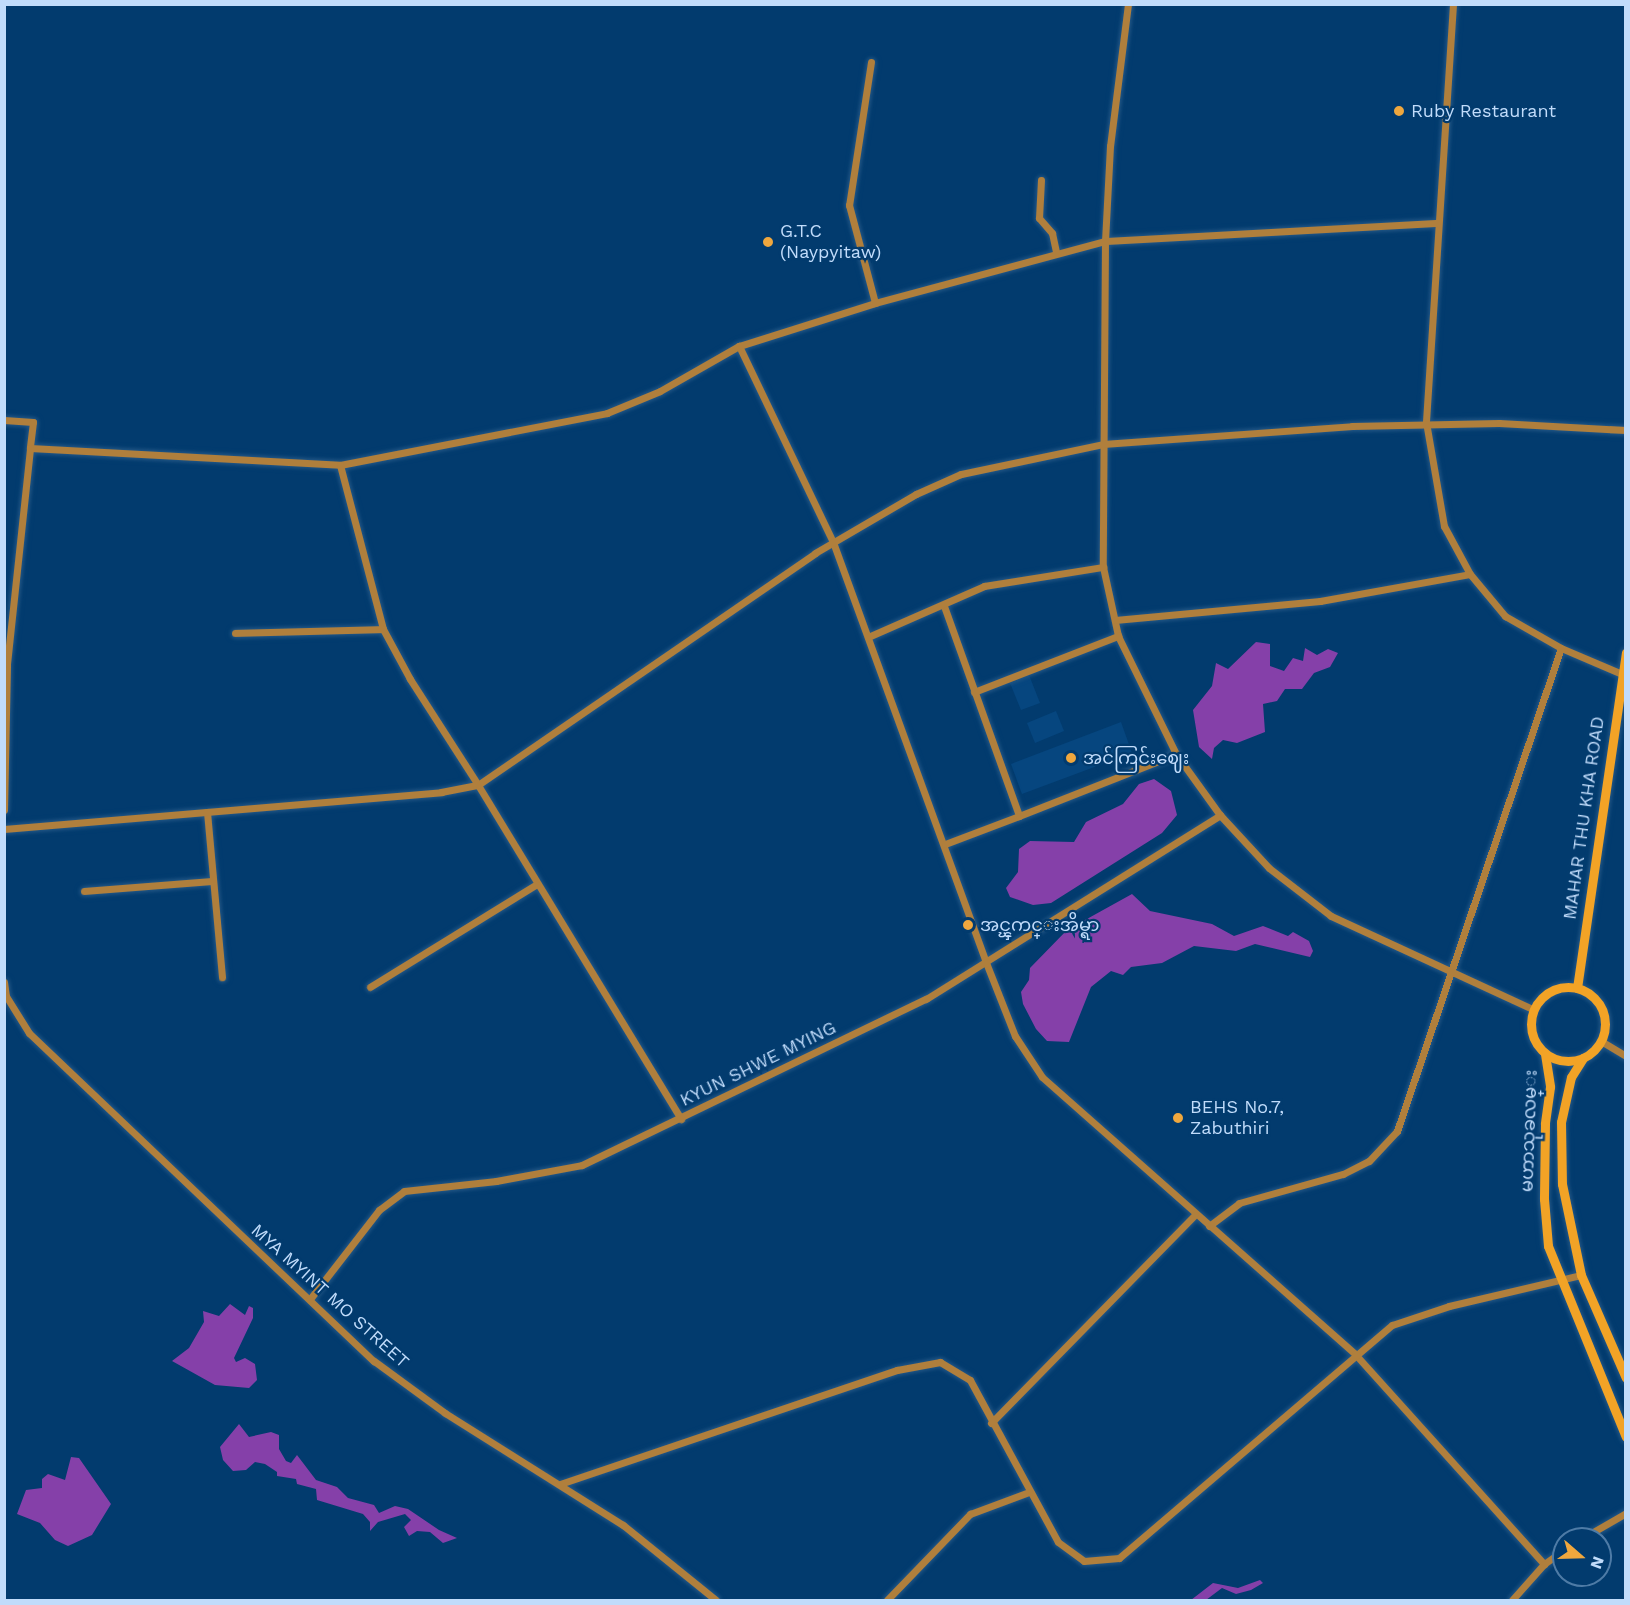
<!DOCTYPE html>
<meta charset="utf-8">
<style>
body{margin:0}
#map{position:relative;width:1630px;height:1605px;overflow:hidden;background:#023b6e;font-family:"Work Sans","Noto Sans Myanmar",sans-serif}
div>[style]{position:absolute}
.built>*{inset:0;background:#06467f}
.water>*{inset:0;background:#8540a9}
.roads{filter:drop-shadow(0 0 2px #245887) drop-shadow(0 0 2px #245887)}
.street>*{height:7px;margin:-3.5px;padding:0 3.5px;transform-origin:3.5px;border-radius:3.5px;background:#b07f3c}
.secondary>*{height:9px;margin:-4.5px;padding:0 4.5px;transform-origin:4.5px;border-radius:4.5px;background:#f2a326}
.secondary>.ring{margin:-4.5px;padding:0;box-sizing:content-box;background:none;border:9px solid #f2a326;border-radius:50%}
.dots>*{width:16px;height:16px;translate:-50% -50%;box-sizing:border-box;border:3px solid #023b6e;border-radius:50%}
span{translate:-50% -50%;white-space:nowrap;text-align:center;line-height:1.15;-webkit-text-stroke:4.5px #023b6e;paint-order:stroke}
.poi-label{font-size:18px;color:#c1dcfb}
.left{translate:0 -50%;text-align:left}
.street-label{font-size:18px;color:#c1dcfb}
.frame{position:absolute;inset:0;border:6px solid #c1dcfb;pointer-events:none}
.north{position:absolute;left:1552px;top:1527px;width:60px;height:60px;box-sizing:border-box;background:#023b6e;border:2px solid #4e7ba6;border-radius:50%;rotate:110deg;font-size:16px;font-weight:700;line-height:24px;text-align:center;color:#c1dcfb}
.north::after{content:'';display:block;margin:auto;width:21px;height:27px;background:#efa73e;clip-path:polygon(50% 0,100% 100%,50% 72%,0 100%)}
</style>
<div id="map">
<div class="built">
<i style="clip-path:polygon(1029px 675px,1040px 703px,1021px 710px,1010px 683px)"></i>
<i style="clip-path:polygon(1056px 711px,1064px 731px,1035px 743px,1027px 723px)"></i>
<i style="clip-path:polygon(1121px 722px,1132px 753px,1022px 794px,1011px 764px)"></i>
</div>
<div class="water">
<i style="clip-path:polygon(1256px 642px,1270px 644px,1270px 666px,1284px 671px,1293px 658px,1303px 661px,1305px 648px,1317px 655px,1328px 649px,1338px 653px,1330px 667px,1314px 673px,1302px 689px,1285px 689px,1277px 701px,1263px 704px,1265px 732px,1237px 743px,1223px 740px,1214px 748px,1212px 759px,1199px 747px,1193px 710px,1212px 686px,1216px 663px,1228px 669px)"></i>
<i style="clip-path:polygon(1154px 779px,1171px 791px,1177px 815px,1162px 833px,1051px 903px,1033px 905px,1010px 897px,1006px 888px,1018px 872px,1019px 849px,1030px 841px,1074px 842px,1086px 822px,1123px 804px,1139px 784px)"></i>
<i style="clip-path:polygon(1132px 894px,1150px 911px,1212px 924px,1234px 936px,1263px 926px,1288px 936px,1293px 932px,1309px 941px,1313px 951px,1310px 957px,1255px 944px,1236px 951px,1194px 946px,1162px 963px,1131px 967px,1123px 975px,1111px 971px,1091px 987px,1069px 1042px,1047px 1041px,1036px 1029px,1023px 1004px,1021px 992px,1029px 980px,1030px 968px,1067px 930px)"></i>
<i style="clip-path:polygon(230px 1304px,245px 1315px,249px 1306px,253px 1308px,253px 1318px,234px 1358px,236px 1362px,245px 1358px,255px 1364px,257px 1380px,249px 1388px,215px 1385px,172px 1361px,189px 1348px,204px 1322px,203px 1311px,219px 1316px)"></i>
<i style="clip-path:polygon(239px 1424px,249px 1437px,271px 1432px,279px 1435px,279px 1449px,286px 1461px,291px 1463px,297px 1455px,316px 1480px,337px 1487px,348px 1498px,374px 1505px,379px 1513px,395px 1506px,408px 1509px,439px 1530px,457px 1538px,443px 1543px,430px 1532px,417px 1531px,409px 1536px,404px 1527px,411px 1520px,405px 1514px,378px 1522px,370px 1531px,370px 1522px,363px 1514px,317px 1500px,316px 1489px,297px 1484px,296px 1479px,277px 1476px,277px 1472px,265px 1464px,255px 1462px,246px 1470px,233px 1471px,223px 1460px,220px 1447px)"></i>
<i style="clip-path:polygon(71px 1457px,79px 1458px,111px 1504px,92px 1535px,68px 1546px,55px 1540px,40px 1523px,17px 1514px,26px 1490px,42px 1488px,42px 1479px,48px 1474px,65px 1480px)"></i>
<i style="clip-path:polygon(1260px 1580px,1263px 1583px,1251px 1590px,1236px 1594px,1222px 1588px,1206px 1600px,1191px 1600px,1213px 1583px,1238px 1588px)"></i>
</div>
<div class="roads">
<div class="street">
<i style="left:1128px;top:4px;width:143px;rotate:97.2deg"></i>
<i style="left:1110px;top:146px;width:95px;rotate:93deg"></i>
<i style="left:1105px;top:241px;width:326px;rotate:90.4deg"></i>
<i style="left:1103px;top:567px;width:71px;rotate:77.7deg"></i>
<i style="left:1118px;top:636px;width:131px;rotate:63.8deg"></i>
<i style="left:1176px;top:754px;width:75px;rotate:54.2deg"></i>
<i style="left:1220px;top:815px;width:72px;rotate:47.2deg"></i>
<i style="left:1269px;top:868px;width:78px;rotate:37.7deg"></i>
<i style="left:1331px;top:916px;width:224px;rotate:24.8deg"></i>
<i style="left:1453px;top:4px;width:419px;rotate:93.7deg"></i>
<i style="left:1426px;top:422px;width:106px;rotate:80.2deg"></i>
<i style="left:1444px;top:526px;width:55px;rotate:61.6deg"></i>
<i style="left:1470px;top:574px;width:55px;rotate:50.2deg"></i>
<i style="left:1505px;top:616px;width:64px;rotate:29.7deg"></i>
<i style="left:1561px;top:648px;width:66px;rotate:23.1deg"></i>
<i style="left:871px;top:62px;width:145px;rotate:98.7deg"></i>
<i style="left:849px;top:205px;width:101px;rotate:75.1deg"></i>
<i style="left:1041px;top:180px;width:38px;rotate:93deg"></i>
<i style="left:1039px;top:218px;width:20px;rotate:49deg"></i>
<i style="left:1052px;top:233px;width:19px;rotate:78deg"></i>
<i style="left:739px;top:346px;width:217px;rotate:64.4deg"></i>
<i style="left:833px;top:542px;width:445px;rotate:70deg"></i>
<i style="left:985px;top:960px;width:82px;rotate:68.5deg"></i>
<i style="left:1015px;top:1036px;width:49px;rotate:56.6deg"></i>
<i style="left:1042px;top:1077px;width:418px;rotate:41.5deg"></i>
<i style="left:1355px;top:1354px;width:283px;rotate:48deg"></i>
<i style="left:1544px;top:1564px;width:24px;rotate:-35deg"></i>
<i style="left:4px;top:420px;width:29px;rotate:4deg"></i>
<i style="left:33px;top:422px;width:26px;rotate:97deg"></i>
<i style="left:30px;top:448px;width:310px;rotate:3.1deg"></i>
<i style="left:340px;top:465px;width:272px;rotate:-11deg"></i>
<i style="left:607px;top:413px;width:57px;rotate:-22.5deg"></i>
<i style="left:660px;top:391px;width:91px;rotate:-29.7deg"></i>
<i style="left:739px;top:346px;width:143px;rotate:-17.5deg"></i>
<i style="left:875px;top:303px;width:238px;rotate:-15.1deg"></i>
<i style="left:1105px;top:241px;width:332px;rotate:-3.1deg"></i>
<i style="left:340px;top:465px;width:170px;rotate:75.3deg"></i>
<i style="left:383px;top:629px;width:57px;rotate:61.6deg"></i>
<i style="left:410px;top:679px;width:126px;rotate:57.3deg"></i>
<i style="left:478px;top:785px;width:391px;rotate:58.7deg"></i>
<i style="left:944px;top:606px;width:223px;rotate:70.3deg"></i>
<i style="left:1019px;top:816px;width:79px;rotate:159.3deg"></i>
<i style="left:1115px;top:620px;width:206px;rotate:-5.3deg"></i>
<i style="left:1320px;top:601px;width:152px;rotate:-10.2deg"></i>
<i style="left:235px;top:633px;width:148px;rotate:-1.5deg"></i>
<i style="left:868px;top:637px;width:127px;rotate:-23.7deg"></i>
<i style="left:984px;top:586px;width:121px;rotate:-9.1deg"></i>
<i style="left:974px;top:692px;width:155px;rotate:-21.3deg"></i>
<i style="left:4px;top:810px;width:146px;rotate:-88.8deg"></i>
<i style="left:7px;top:664px;width:217px;rotate:-83.9deg"></i>
<i style="left:207px;top:812px;width:166px;rotate:84.8deg"></i>
<i style="left:1019px;top:816px;width:169px;rotate:-21.5deg"></i>
<i style="left:4px;top:829px;width:439px;rotate:-4.8deg"></i>
<i style="left:441px;top:792px;width:38px;rotate:-11deg"></i>
<i style="left:478px;top:785px;width:409px;rotate:-34.5deg"></i>
<i style="left:815px;top:553px;width:117px;rotate:-30.3deg"></i>
<i style="left:916px;top:494px;width:49px;rotate:-24deg"></i>
<i style="left:961px;top:474px;width:145px;rotate:-11.9deg"></i>
<i style="left:1103px;top:444px;width:250px;rotate:-4.1deg"></i>
<i style="left:1352px;top:426px;width:147px;rotate:-1.2deg"></i>
<i style="left:1499px;top:423px;width:127px;rotate:3.2deg"></i>
<i style="left:84px;top:891px;width:128px;rotate:-4.5deg"></i>
<i style="left:4px;top:982px;width:14px;rotate:82deg"></i>
<i style="left:6px;top:996px;width:44px;rotate:58.1deg"></i>
<i style="left:29px;top:1033px;width:476px;rotate:43.6deg"></i>
<i style="left:374px;top:1361px;width:88px;rotate:36.2deg"></i>
<i style="left:445px;top:1413px;width:210px;rotate:32.2deg"></i>
<i style="left:623px;top:1525px;width:119px;rotate:38.9deg"></i>
<i style="left:370px;top:987px;width:196px;rotate:-31.7deg"></i>
<i style="left:1601px;top:1041px;width:29px;rotate:31deg"></i>
<i style="left:1209px;top:1226px;width:38px;rotate:-37deg"></i>
<i style="left:1239px;top:1203px;width:108px;rotate:-15.6deg"></i>
<i style="left:1343px;top:1174px;width:29px;rotate:-27deg"></i>
<i style="left:1369px;top:1161px;width:41px;rotate:-47deg"></i>
<i style="left:1397px;top:1131px;width:510px;rotate:-71.25deg"></i>
<i style="left:310px;top:1299px;width:113px;rotate:-52.2deg"></i>
<i style="left:379px;top:1210px;width:31px;rotate:-37deg"></i>
<i style="left:404px;top:1191px;width:93px;rotate:-6.2deg"></i>
<i style="left:496px;top:1181px;width:87px;rotate:-10.5deg"></i>
<i style="left:582px;top:1165px;width:382px;rotate:-25.8deg"></i>
<i style="left:926px;top:999px;width:347px;rotate:-32deg"></i>
<i style="left:991px;top:1423px;width:291px;rotate:-45.6deg"></i>
<i style="left:560px;top:1484px;width:356px;rotate:-18.7deg"></i>
<i style="left:897px;top:1370px;width:44px;rotate:-10.5deg"></i>
<i style="left:940px;top:1362px;width:35px;rotate:31deg"></i>
<i style="left:970px;top:1380px;width:184px;rotate:61.5deg"></i>
<i style="left:1058px;top:1542px;width:32px;rotate:36deg"></i>
<i style="left:1084px;top:1561px;width:35px;rotate:-5deg"></i>
<i style="left:1119px;top:1558px;width:359px;rotate:-40.5deg"></i>
<i style="left:1392px;top:1325px;width:60px;rotate:-18.4deg"></i>
<i style="left:1449px;top:1306px;width:136px;rotate:-13.2deg"></i>
<i style="left:1581px;top:1539px;width:52px;rotate:-30deg"></i>
<i style="left:887px;top:1600px;width:120px;rotate:-46deg"></i>
<i style="left:970px;top:1514px;width:63px;rotate:-20.4deg"></i>
<i style="left:1512px;top:1600px;width:48px;rotate:-48.4deg"></i>
</div>
<div class="secondary">
<i class="ring" style="left:1531px;top:987px;width:65px;height:65px"></i>
<i style="left:1577px;top:988px;width:339px;rotate:-81.7deg"></i>
<i style="left:1545px;top:1054px;width:33px;rotate:81deg"></i>
<i style="left:1550px;top:1087px;width:37px;rotate:98deg"></i>
<i style="left:1545px;top:1124px;width:75px;rotate:90.8deg"></i>
<i style="left:1544px;top:1199px;width:47px;rotate:85.1deg"></i>
<i style="left:1548px;top:1246px;width:206px;rotate:67.8deg"></i>
<i style="left:1583px;top:1058px;width:22px;rotate:122deg"></i>
<i style="left:1571px;top:1077px;width:46px;rotate:102.5deg"></i>
<i style="left:1561px;top:1122px;width:62px;rotate:89.1deg"></i>
<i style="left:1562px;top:1184px;width:93px;rotate:78.2deg"></i>
<i style="left:1581px;top:1275px;width:112px;rotate:66.4deg"></i>
</div>
</div>
<div class="dots">
<i style="left:1399px;top:111px;background:#efa73e"></i>
<i style="left:768px;top:242px;background:#efa73e"></i>
<i style="left:1071px;top:758px;background:#efa73e"></i>
<i style="left:968px;top:925px;background:#efa73e"></i>
<i style="left:1178px;top:1118px;background:#efa73e"></i>
</div>
<div class="poi-label">
<span class="left" style="left:1411px;top:111px">Ruby Restaurant</span>
<span class="left" style="left:780px;top:242px">G.T.C<br>(Naypyitaw)</span>
<span class="left" style="left:1083px;top:758px">အင်ကြင်းဈေး</span>
<span class="left" style="left:980px;top:925px">အင္ၾကင္းအိမ္ရာ</span>
<span class="left" style="left:1190px;top:1118px">BEHS No.7,<br>Zabuthiri</span>
</div>
<div class="street-label">
<span style="left:1584px;top:818px;rotate:-82deg">MAHAR THU KHA ROAD</span>
<span style="left:758px;top:1064px;rotate:-26deg">KYUN SHWE MYING</span>
<span style="left:1529px;top:1131px;rotate:-88deg">မဟာသုခလမ္း</span>
<span style="left:330px;top:1296px;rotate:42deg">MYA MYINT MO STREET</span>
</div>
<div class="frame"></div>
<div class="north">N</div>
</div>
